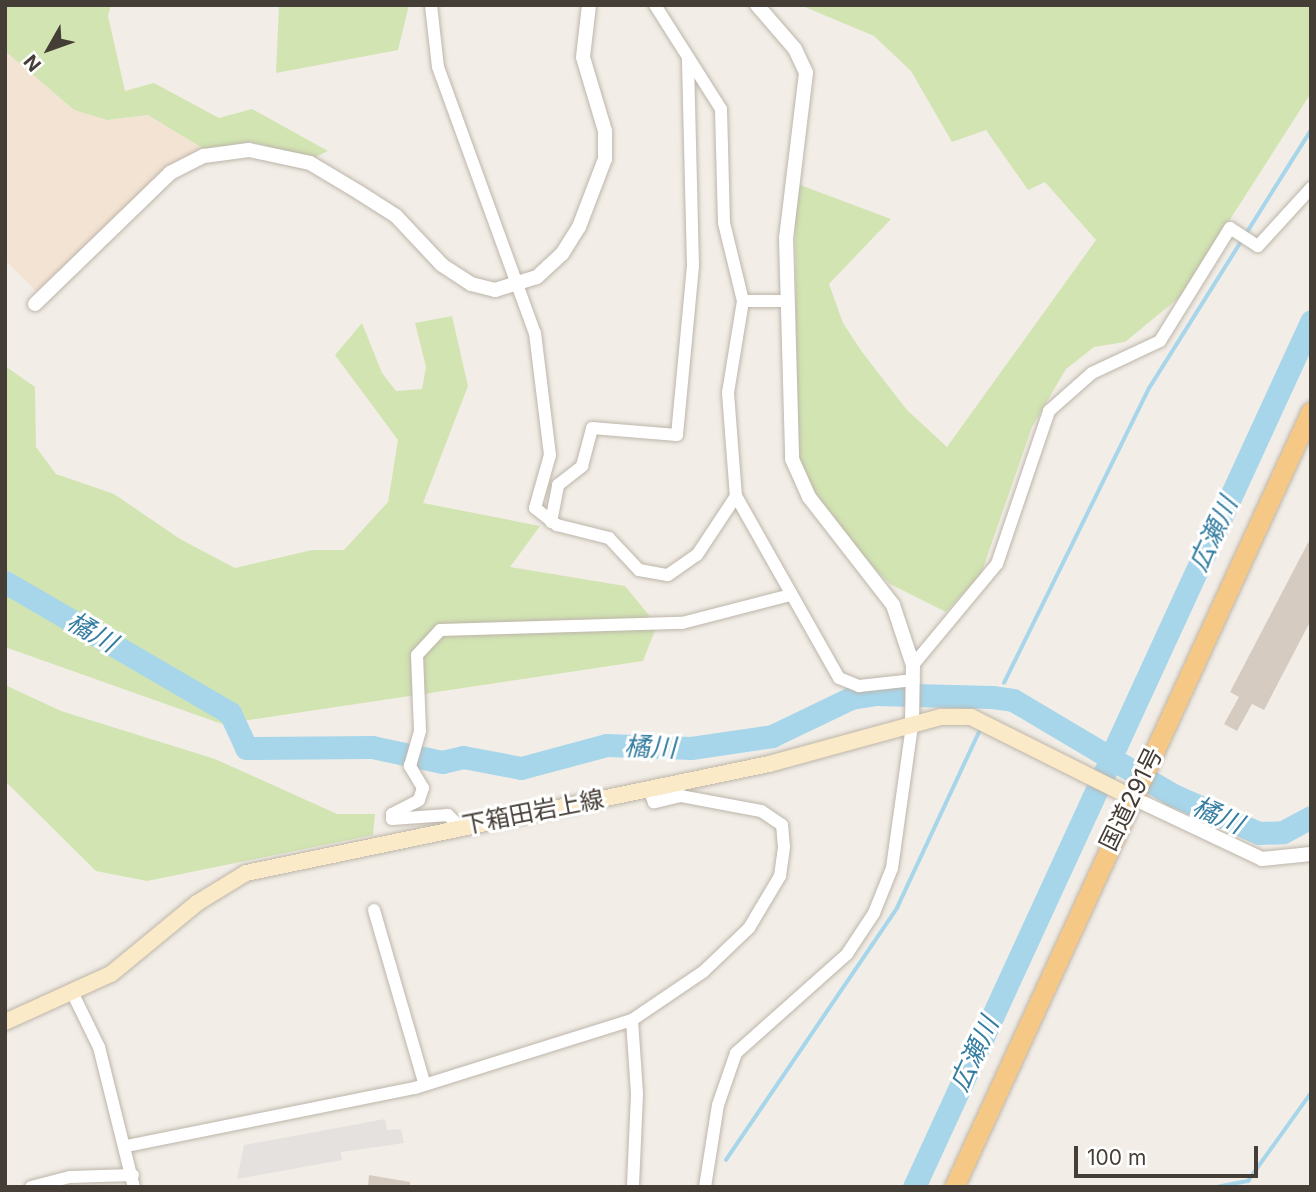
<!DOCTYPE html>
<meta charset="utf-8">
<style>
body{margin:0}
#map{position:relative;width:1316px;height:1192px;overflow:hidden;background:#f2eee7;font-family:Inter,"Noto Sans JP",sans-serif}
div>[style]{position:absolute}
.commercial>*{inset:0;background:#f3e3d3}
.green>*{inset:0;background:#d2e4b2}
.parking>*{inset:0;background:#e4e1df}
.stream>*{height:3.5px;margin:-1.75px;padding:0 1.75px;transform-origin:1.75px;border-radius:1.75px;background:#a7d6eb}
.river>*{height:23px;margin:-11.5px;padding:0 11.5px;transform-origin:11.5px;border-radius:11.5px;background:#a7d6eb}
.building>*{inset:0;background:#d6cbc0}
.roads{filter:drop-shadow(0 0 2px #bdb5aa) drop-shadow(0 0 2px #bdb5aa)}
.minor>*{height:12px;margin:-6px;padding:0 6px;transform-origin:6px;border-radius:6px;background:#fff}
.tertiary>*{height:14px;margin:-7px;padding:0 7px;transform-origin:7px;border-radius:7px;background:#fff}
.secondary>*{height:16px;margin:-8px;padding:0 8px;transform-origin:8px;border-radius:8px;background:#fbeac8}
.trunk>*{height:19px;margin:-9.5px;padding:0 9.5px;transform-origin:9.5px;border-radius:9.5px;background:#f6c886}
span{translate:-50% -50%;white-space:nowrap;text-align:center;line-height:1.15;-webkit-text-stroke:6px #fff;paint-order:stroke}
.street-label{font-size:24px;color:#453e36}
.water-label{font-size:26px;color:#357ea1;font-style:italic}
.frame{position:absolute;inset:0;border:7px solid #453e36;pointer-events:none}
.north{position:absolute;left:14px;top:14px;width:70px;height:70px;-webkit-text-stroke:5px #fff;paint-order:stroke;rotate:230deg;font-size:19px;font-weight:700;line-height:28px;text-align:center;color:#453e36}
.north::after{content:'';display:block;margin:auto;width:24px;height:32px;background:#453e36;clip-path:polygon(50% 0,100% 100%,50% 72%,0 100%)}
.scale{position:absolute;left:1074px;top:1146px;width:184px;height:32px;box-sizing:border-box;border:4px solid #453e36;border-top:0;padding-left:9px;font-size:21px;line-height:24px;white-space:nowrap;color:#453e36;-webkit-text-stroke:5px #fff;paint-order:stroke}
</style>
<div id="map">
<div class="commercial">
<i style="clip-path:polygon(5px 51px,74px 110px,107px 120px,148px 115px,204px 149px,180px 159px,37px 292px,5px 260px)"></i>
</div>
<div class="green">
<i style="clip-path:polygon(5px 5px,111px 5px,108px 16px,125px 91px,154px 83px,219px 118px,252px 109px,328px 151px,311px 159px,252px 142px,204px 149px,148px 115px,107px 120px,74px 110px,5px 51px)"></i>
<i style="clip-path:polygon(279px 5px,409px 5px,398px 50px,276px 73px)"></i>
<i style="clip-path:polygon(800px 5px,1311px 5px,1311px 93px,1181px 296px,1125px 342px,1094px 347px,1066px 369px,1032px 427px,981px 574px,946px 612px,890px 584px,851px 545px,813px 494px,797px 456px,795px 183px,891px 219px,829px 284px,843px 323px,862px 352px,907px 410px,947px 447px,1096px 240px,1045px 182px,1028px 190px,986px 130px,952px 142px,911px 71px,874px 36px)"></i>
<i style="clip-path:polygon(452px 316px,468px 386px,423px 503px,540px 526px,510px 567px,625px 586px,657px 625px,643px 661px,222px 724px,5px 647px,5px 366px,35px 387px,36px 447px,56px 474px,114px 494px,180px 539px,235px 568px,312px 550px,344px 550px,388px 502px,398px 440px,335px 355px,362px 323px,382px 373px,396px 391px,422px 389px,426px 367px,415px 323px)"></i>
<i style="clip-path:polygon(5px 685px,61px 711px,215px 759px,337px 814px,375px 814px,373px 835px,147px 881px,96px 871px,5px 781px)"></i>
</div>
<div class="parking">
<i style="clip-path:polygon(385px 1119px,387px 1130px,401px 1129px,404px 1143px,341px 1152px,342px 1160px,237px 1179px,244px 1145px)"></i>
</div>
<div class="stream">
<i style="left:1004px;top:683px;width:326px;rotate:-63.8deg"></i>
<i style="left:1148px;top:390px;width:307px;rotate:-57.9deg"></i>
<i style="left:726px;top:1160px;width:305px;rotate:-55.8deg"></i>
<i style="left:897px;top:908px;width:201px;rotate:-65deg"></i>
<i style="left:1217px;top:1187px;width:32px;rotate:-11deg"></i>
<i style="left:1248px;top:1181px;width:108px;rotate:-54.4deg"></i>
</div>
<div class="river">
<i style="left:5px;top:582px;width:260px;rotate:30.2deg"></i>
<i style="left:230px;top:713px;width:38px;rotate:65deg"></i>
<i style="left:246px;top:748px;width:126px;rotate:-0.5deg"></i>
<i style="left:372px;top:747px;width:72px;rotate:12.1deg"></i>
<i style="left:442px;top:762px;width:22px;rotate:-13deg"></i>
<i style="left:463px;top:757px;width:59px;rotate:10.7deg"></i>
<i style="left:521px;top:768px;width:89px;rotate:-15deg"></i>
<i style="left:607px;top:745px;width:84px;rotate:2deg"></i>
<i style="left:691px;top:748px;width:82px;rotate:-8.4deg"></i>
<i style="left:772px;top:736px;width:88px;rotate:-25.7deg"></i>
<i style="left:851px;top:698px;width:26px;rotate:-9deg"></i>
<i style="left:877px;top:694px;width:115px;rotate:1.5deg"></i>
<i style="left:992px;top:697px;width:21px;rotate:8deg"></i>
<i style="left:1013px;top:700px;width:184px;rotate:30.7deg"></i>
<i style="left:1171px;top:794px;width:96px;rotate:23.9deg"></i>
<i style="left:1259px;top:833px;width:24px;rotate:-2deg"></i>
<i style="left:1283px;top:832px;width:32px;rotate:-28deg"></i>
<i style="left:1115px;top:748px;width:470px;rotate:-65.3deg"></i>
<i style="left:914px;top:1187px;width:460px;rotate:-65.3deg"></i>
</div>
<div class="building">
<i style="clip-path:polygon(1311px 537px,1311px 620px,1264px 710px,1252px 704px,1237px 731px,1224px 724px,1239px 697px,1230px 692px)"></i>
<i style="clip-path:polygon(369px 1175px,410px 1182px,410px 1187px,368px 1187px)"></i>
</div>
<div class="roads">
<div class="minor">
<i style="left:431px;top:5px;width:62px;rotate:83.6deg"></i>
<i style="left:438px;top:67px;width:283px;rotate:70deg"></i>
<i style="left:535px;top:333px;width:123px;rotate:83deg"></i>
<i style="left:550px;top:455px;width:55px;rotate:105.8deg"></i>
<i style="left:535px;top:508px;width:28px;rotate:38deg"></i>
<i style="left:557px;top:525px;width:54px;rotate:14deg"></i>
<i style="left:609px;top:538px;width:44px;rotate:46.8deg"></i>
<i style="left:639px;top:570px;width:29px;rotate:10deg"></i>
<i style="left:668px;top:575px;width:35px;rotate:-35deg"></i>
<i style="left:697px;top:555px;width:71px;rotate:-56.5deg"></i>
<i style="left:655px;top:5px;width:123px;rotate:57.6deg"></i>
<i style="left:721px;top:109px;width:114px;rotate:88.5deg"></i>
<i style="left:724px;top:223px;width:80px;rotate:76.3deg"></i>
<i style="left:743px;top:301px;width:93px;rotate:99.3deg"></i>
<i style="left:728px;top:393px;width:103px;rotate:85.6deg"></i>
<i style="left:736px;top:496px;width:209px;rotate:60.5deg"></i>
<i style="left:839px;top:678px;width:22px;rotate:22deg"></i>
<i style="left:859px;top:686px;width:55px;rotate:-6.2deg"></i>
<i style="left:743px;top:301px;width:44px"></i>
<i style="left:551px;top:522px;width:38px;rotate:-79deg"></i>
<i style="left:558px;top:485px;width:31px;rotate:-38deg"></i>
<i style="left:582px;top:466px;width:39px;rotate:-75deg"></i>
<i style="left:592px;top:428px;width:85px;rotate:4.7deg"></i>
<i style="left:677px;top:435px;width:170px;rotate:-84.6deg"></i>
<i style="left:693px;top:266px;width:207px;rotate:-91.4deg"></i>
<i style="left:913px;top:665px;width:131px;rotate:-50.3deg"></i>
<i style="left:997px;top:564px;width:162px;rotate:-71.2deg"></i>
<i style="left:1049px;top:411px;width:57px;rotate:-41.5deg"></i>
<i style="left:1092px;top:373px;width:75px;rotate:-25.2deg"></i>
<i style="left:1160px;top:341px;width:133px;rotate:-58.2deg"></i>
<i style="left:1230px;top:228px;width:33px;rotate:33deg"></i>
<i style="left:1258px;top:246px;width:79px;rotate:-47.6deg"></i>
<i style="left:459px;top:826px;width:16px;rotate:-135deg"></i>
<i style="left:448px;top:815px;width:56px;rotate:175.9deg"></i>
<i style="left:392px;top:819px;width:5px;rotate:-90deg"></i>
<i style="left:392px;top:814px;width:30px;rotate:-27deg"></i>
<i style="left:419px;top:800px;width:13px;rotate:-72deg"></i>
<i style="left:423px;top:788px;width:26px;rotate:-121deg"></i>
<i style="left:410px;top:766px;width:37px;rotate:-74deg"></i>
<i style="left:420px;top:730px;width:75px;rotate:-92.3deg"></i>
<i style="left:417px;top:655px;width:34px;rotate:-47deg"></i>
<i style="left:440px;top:630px;width:242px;rotate:-1.7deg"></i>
<i style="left:682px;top:623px;width:112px;rotate:-14.5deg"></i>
<i style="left:374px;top:910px;width:182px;rotate:73.8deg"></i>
<i style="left:72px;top:992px;width:61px;rotate:63.9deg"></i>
<i style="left:99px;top:1047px;width:144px;rotate:76deg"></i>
<i style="left:632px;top:1020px;width:74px;rotate:86.1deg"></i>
<i style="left:637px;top:1094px;width:93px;rotate:92.5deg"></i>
<i style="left:127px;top:1146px;width:294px;rotate:-11.4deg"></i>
<i style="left:415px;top:1088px;width:227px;rotate:-17.4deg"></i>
<i style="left:632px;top:1020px;width:86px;rotate:-34.1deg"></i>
<i style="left:703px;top:972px;width:64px;rotate:-43.7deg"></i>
<i style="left:749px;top:928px;width:61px;rotate:-59.2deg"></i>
<i style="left:780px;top:876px;width:29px;rotate:-82deg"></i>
<i style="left:784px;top:847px;width:22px;rotate:-95deg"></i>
<i style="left:782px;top:825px;width:25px;rotate:-146deg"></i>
<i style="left:761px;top:811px;width:81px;rotate:-169.4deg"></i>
<i style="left:681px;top:796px;width:28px;rotate:167deg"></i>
<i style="left:654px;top:802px;width:13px;rotate:-113deg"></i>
<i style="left:31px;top:1187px;width:40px;rotate:-14.4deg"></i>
<i style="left:70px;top:1177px;width:63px;rotate:-1.8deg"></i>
<i style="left:705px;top:1187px;width:83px;rotate:-81deg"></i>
<i style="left:718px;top:1105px;width:55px;rotate:-70.9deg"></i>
<i style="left:736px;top:1053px;width:149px;rotate:-41.7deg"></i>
<i style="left:847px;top:954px;width:49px;rotate:-56.6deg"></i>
<i style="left:874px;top:913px;width:48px;rotate:-68.2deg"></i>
<i style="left:892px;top:868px;width:144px;rotate:-82deg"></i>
</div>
<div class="tertiary">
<i style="left:757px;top:5px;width:58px;rotate:49.2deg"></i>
<i style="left:795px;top:49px;width:26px;rotate:65deg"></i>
<i style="left:806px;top:73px;width:166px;rotate:96.9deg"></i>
<i style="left:786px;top:238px;width:221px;rotate:88.4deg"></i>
<i style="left:792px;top:459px;width:42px;rotate:65.9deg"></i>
<i style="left:809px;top:497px;width:137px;rotate:52.1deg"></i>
<i style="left:893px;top:605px;width:63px;rotate:71.6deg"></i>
<i style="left:913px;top:665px;width:60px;rotate:91deg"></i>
<i style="left:35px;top:304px;width:188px;rotate:-44.1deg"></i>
<i style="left:170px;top:173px;width:38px;rotate:-27deg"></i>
<i style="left:204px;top:156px;width:45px;rotate:-7.6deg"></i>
<i style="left:249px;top:150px;width:62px;rotate:12deg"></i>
<i style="left:310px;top:163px;width:58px;rotate:31deg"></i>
<i style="left:360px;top:193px;width:43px;rotate:32.6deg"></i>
<i style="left:396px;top:216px;width:67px;rotate:46.8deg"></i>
<i style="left:442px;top:265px;width:35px;rotate:33deg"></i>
<i style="left:471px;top:284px;width:25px;rotate:14deg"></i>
<i style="left:495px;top:290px;width:44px;rotate:-17.2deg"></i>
<i style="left:537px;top:277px;width:34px;rotate:-43deg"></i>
<i style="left:562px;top:254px;width:32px;rotate:-58deg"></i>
<i style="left:579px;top:227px;width:73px;rotate:-69.1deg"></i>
<i style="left:605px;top:159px;width:28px;rotate:-90deg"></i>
<i style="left:605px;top:131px;width:77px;rotate:-106.6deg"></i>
<i style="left:583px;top:57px;width:52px;rotate:-83.4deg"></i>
<i style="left:1131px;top:797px;width:145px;rotate:25.3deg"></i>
<i style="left:1262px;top:859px;width:49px;rotate:-5.8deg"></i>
</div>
<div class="secondary">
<i style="left:5px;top:1022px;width:116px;rotate:-24.4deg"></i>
<i style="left:111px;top:974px;width:112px;rotate:-39.5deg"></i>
<i style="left:197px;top:903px;width:57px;rotate:-31.5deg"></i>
<i style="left:246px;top:873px;width:534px;rotate:-11.77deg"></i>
<i style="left:769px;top:764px;width:178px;rotate:-15.3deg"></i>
<i style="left:941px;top:717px;width:30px"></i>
<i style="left:971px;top:717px;width:179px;rotate:26.6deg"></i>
</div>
<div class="trunk">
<i style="left:954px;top:1187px;width:854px;rotate:-65.3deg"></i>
</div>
</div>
<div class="street-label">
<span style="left:1131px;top:799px;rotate:-64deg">国道291号</span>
<span style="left:533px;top:812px;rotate:-11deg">下箱田岩上線</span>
</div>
<div class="water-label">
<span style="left:1213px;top:534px;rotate:-65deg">広瀬川</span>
<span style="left:92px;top:632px;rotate:30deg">橘川</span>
<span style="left:650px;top:747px;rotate:2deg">橘川</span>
<span style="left:1218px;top:815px;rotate:24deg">橘川</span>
<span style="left:974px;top:1054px;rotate:-65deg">広瀬川</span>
</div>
<div class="frame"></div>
<div class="north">N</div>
<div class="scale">100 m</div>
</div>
